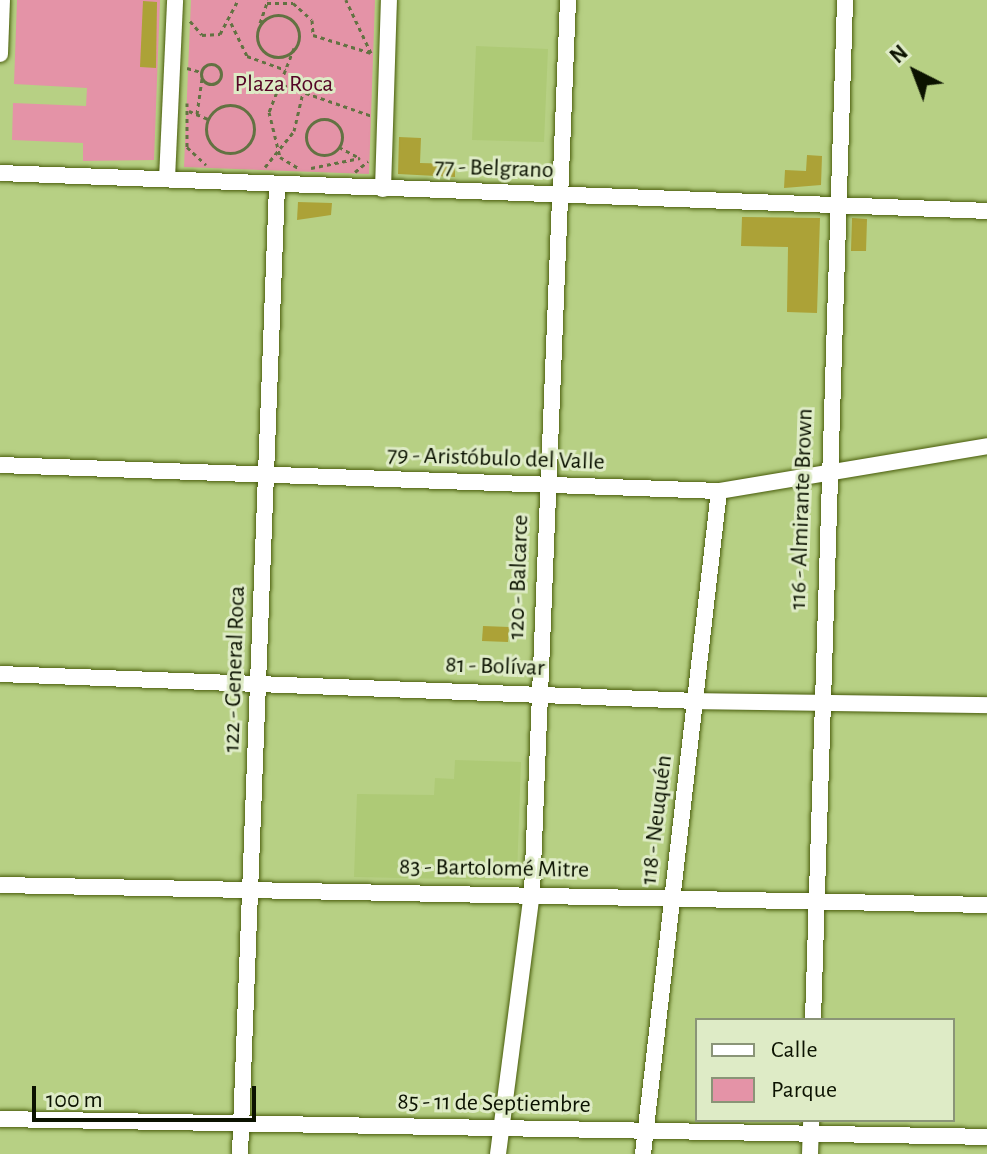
<!DOCTYPE html>
<meta charset="utf-8">
<style>
body{margin:0}
#map{position:relative;width:987px;height:1154px;overflow:hidden;background:#b7d084;font-family:"Alegreya Sans",sans-serif}
div>[style]{position:absolute}
.built>*{inset:0;background:#aeca76}
.green>*{inset:0;background:#e493a7}
.building>*{inset:0;background:#aca237}
.path>*{height:3px;margin-top:-1.5px;transform-origin:0;background:repeating-linear-gradient(90deg,#627242 0 4px,transparent 0 8px)}
.path>.ring{margin:-1.5px;padding:0;box-sizing:content-box;background:none;border:3px solid #627242;border-radius:50%}
.roads{filter:drop-shadow(0 0 2px #485c0a) drop-shadow(0 0 2px #485c0a)}
.minor>*{height:16px;margin:-8px;padding:0 8px;transform-origin:8px;border-radius:8px;background:#fff}
span{translate:-50% -50%;white-space:nowrap;text-align:center;line-height:1.15;-webkit-text-stroke:6px #deebc6;paint-order:stroke}
.park-label{font-size:24px;color:#540425}
.street-label{font-size:24px;color:#0b1200}
.legend{position:absolute;left:695px;top:1018px;width:260px;height:104px;box-sizing:border-box;background:#deebc6;border:2px solid #8a9477;margin:0;padding:10px 14px;list-style:none;font-size:24px;color:#0b1200}
.legend li{display:flex;align-items:center;gap:16px;height:40px}
.legend b{width:40px;border:2px solid #8a9477}
.north{position:absolute;left:875px;top:32px;width:80px;height:80px;-webkit-text-stroke:6px #deebc6;paint-order:stroke;rotate:318deg;font-size:22px;font-weight:700;line-height:32px;text-align:center;color:#0b1200}
.north::after{content:'';display:block;margin:auto;width:28px;height:36px;background:#0b1200;clip-path:polygon(50% 0,100% 100%,50% 72%,0 100%)}
.scale{position:absolute;left:32px;top:1086px;width:224px;height:36px;box-sizing:border-box;border:4px solid #0b1200;border-top:0;padding-left:10px;font-size:24px;line-height:28px;white-space:nowrap;color:#0b1200;-webkit-text-stroke:6px #deebc6;paint-order:stroke}
</style>
<div id="map">
<div class="built">
<i style="clip-path:polygon(476px 46px,548px 49px,544px 142px,472px 140px)"></i>
<i style="clip-path:polygon(455px 760px,521px 762px,517px 874px,511px 880px,354px 877px,357px 794px,434px 795px,435px 778px,454px 779px)"></i>
</div>
<div class="green">
<i style="clip-path:polygon(17px 0,160px 0,154px 160px,83px 161px,83px 143px,12px 140px,13px 103px,86px 106px,87px 88px,14px 84px)"></i>
<i style="clip-path:polygon(191px 0,375px 0,369px 174px,184px 167px)"></i>
</div>
<div class="building">
<i style="clip-path:polygon(143px 1px,157px 2px,156px 68px,140px 67px)"></i>
<i style="clip-path:polygon(399px 137px,421px 138px,420px 163px,455px 164px,455px 177px,398px 174px)"></i>
<i style="clip-path:polygon(807px 155px,822px 156px,821px 185px,784px 188px,785px 170px,806px 171px)"></i>
<i style="clip-path:polygon(298px 202px,332px 203px,331px 215px,297px 220px)"></i>
<i style="clip-path:polygon(742px 217px,820px 218px,817px 313px,787px 312px,788px 247px,741px 246px)"></i>
<i style="clip-path:polygon(852px 218px,867px 219px,866px 251px,851px 251px)"></i>
<i style="clip-path:polygon(483px 626px,509px 627px,508px 642px,482px 641px)"></i>
</div>
<div class="path">
<i style="left:267px;top:3px;width:26px"></i>
<i style="left:293px;top:3px;width:25px;rotate:42deg"></i>
<i style="left:312px;top:20px;width:15px;rotate:86deg"></i>
<i style="left:313px;top:35px;width:61px;rotate:17.2deg"></i>
<i style="left:371px;top:53px;width:59px;rotate:-115.3deg"></i>
<i class="ring" style="left:257px;top:15px;width:39px;height:39px"></i>
<i style="left:190px;top:21px;width:18px;rotate:49deg"></i>
<i style="left:202px;top:35px;width:18px;rotate:-3deg"></i>
<i style="left:220px;top:34px;width:38px;rotate:-62deg"></i>
<i style="left:231px;top:23px;width:37px;rotate:64deg"></i>
<i style="left:247px;top:56px;width:41px;rotate:19.7deg"></i>
<i style="left:260px;top:23px;width:24px;rotate:-71deg"></i>
<i style="left:294px;top:48px;width:69px;rotate:111.3deg"></i>
<i style="left:269px;top:112px;width:46px;rotate:76.3deg"></i>
<i style="left:280px;top:157px;width:23px;rotate:31deg"></i>
<i class="ring" style="left:201px;top:64px;width:17px;height:17px"></i>
<i style="left:187px;top:68px;width:15px;rotate:16deg"></i>
<i style="left:283px;top:85px;width:94px;rotate:19.2deg"></i>
<i style="left:187px;top:103px;width:44px;rotate:90deg"></i>
<i style="left:187px;top:147px;width:26px;rotate:43deg"></i>
<i class="ring" style="left:206px;top:105px;width:45px;height:45px"></i>
<i style="left:189px;top:111px;width:21px;rotate:23deg"></i>
<i style="left:197px;top:114px;width:36px;rotate:-82deg"></i>
<i class="ring" style="left:306px;top:119px;width:33px;height:33px"></i>
<i style="left:339px;top:147px;width:24px;rotate:28deg"></i>
<i style="left:265px;top:167px;width:46px;rotate:-51.1deg"></i>
<i style="left:294px;top:131px;width:39px;rotate:-77deg"></i>
<i style="left:311px;top:168px;width:50px;rotate:-11.5deg"></i>
<i style="left:355px;top:172px;width:17px;rotate:-40deg"></i>
</div>
<div class="roads">
<div class="minor">
<i style="left:0;top:54px;width:54px;rotate:-87.9deg"></i>
<i style="left:0;top:173px;width:988px;rotate:2.2deg"></i>
<i style="left:167px;top:179px;width:179px;rotate:-87.4deg"></i>
<i style="left:383px;top:189px;width:189px;rotate:-88.2deg"></i>
<i style="left:0;top:465px;width:719px;rotate:2.07deg"></i>
<i style="left:719px;top:491px;width:272px;rotate:-9.5deg"></i>
<i style="left:0;top:674px;width:696px;rotate:2.22deg"></i>
<i style="left:695px;top:701px;width:292px;rotate:0.8deg"></i>
<i style="left:0;top:885px;width:987px;rotate:1.16deg"></i>
<i style="left:813px;top:1020px;width:1021px;rotate:-88.2deg"></i>
<i style="left:0;top:1119px;width:987px;rotate:1.04deg"></i>
<i style="left:240px;top:1154px;width:969px;rotate:-87.81deg"></i>
<i style="left:498px;top:1154px;width:263px;rotate:-82.6deg"></i>
<i style="left:532px;top:893px;width:894px;rotate:-87.69deg"></i>
<i style="left:643px;top:1154px;width:667px;rotate:-83.46deg"></i>
<i style="left:810px;top:1154px;width:34px;rotate:-88deg"></i>
</div>
</div>
<div class="park-label">
<span style="left:284px;top:85px">Plaza Roca</span>
</div>
<div class="street-label">
<span style="left:494px;top:169px;rotate:2deg">77 - Belgrano</span>
<span style="left:496px;top:459px;rotate:2deg">79 - Aristóbulo del Valle</span>
<span style="left:802px;top:509px;rotate:-88deg">116 - Almirante Brown</span>
<span style="left:519px;top:577px;rotate:-88deg">120 - Balcarce</span>
<span style="left:495px;top:667px;rotate:2deg">81 - Bolívar</span>
<span style="left:235px;top:669px;rotate:-88deg">122 - General Roca</span>
<span style="left:657px;top:820px;rotate:-83deg">118 - Neuquén</span>
<span style="left:494px;top:869px;rotate:1deg">83 - Bartolomé Mitre</span>
<span style="left:494px;top:1104px;rotate:1deg">85 - 11 de Septiembre</span>
</div>
<ul class="legend">
<li><b style="height:10px;background:#fff"></b>Calle</li>
<li><b style="height:22px;background:#e493a7"></b>Parque</li>
</ul>
<div class="north">N</div>
<div class="scale">100 m</div>
</div>
